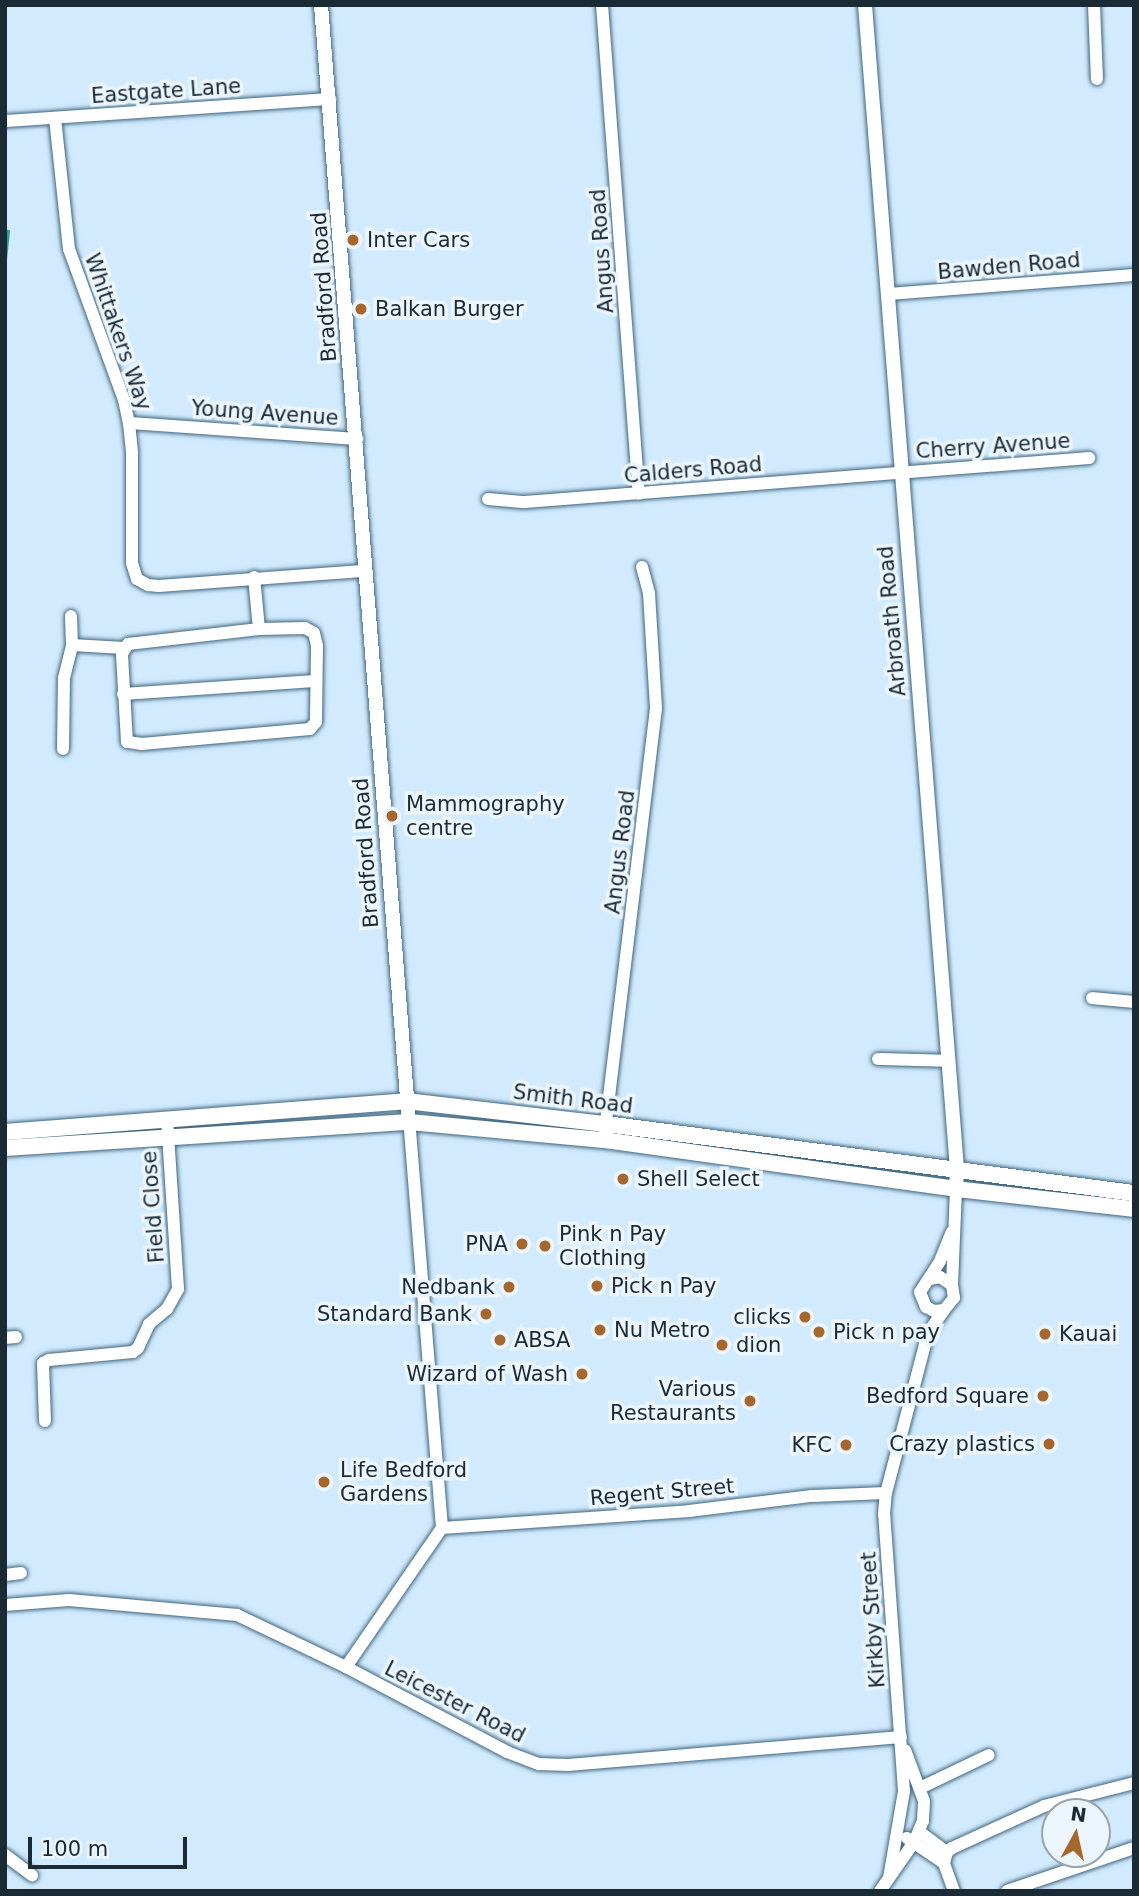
<!DOCTYPE html>
<style>
body{margin:0}
#map{position:relative;width:1139px;height:1896px;overflow:hidden;background:#d1eafd;font-family:"DejaVu Sans",sans-serif}
div>[style]{position:absolute}
.stream>*{height:3.5px;margin:-1.75px;padding:0 1.75px;transform-origin:1.75px;border-radius:1.75px;background:#1fa692}
.roads{filter:drop-shadow(0 0 2px #3f6680) drop-shadow(0 0 2px #3f6680)}
.minor>*{height:12px;margin:-6px;padding:0 6px;transform-origin:6px;border-radius:6px;background:#fff}
.tertiary>*{height:14px;margin:-7px;padding:0 7px;transform-origin:7px;border-radius:7px;background:#fff}
.secondary>*{height:16px;margin:-8px;padding:0 8px;transform-origin:8px;border-radius:8px;background:#fff}
.dots>*{width:19px;height:19px;translate:-50% -50%;box-sizing:border-box;border:4px solid #ecf5fb;border-radius:50%}
span{translate:-50% -50%;white-space:nowrap;text-align:center;line-height:1.15;-webkit-text-stroke:7px #ecf5fb;paint-order:stroke}
.street-label{font-size:21px;color:#1a2b36}
.poi-label{font-size:21px;color:#1a2b36}
.left{translate:0 -50%;text-align:left}
.right{translate:-100% -50%;text-align:right}
.frame{position:absolute;inset:0;border:7px solid #1a2b36;pointer-events:none}
.north{position:absolute;left:1041px;top:1798px;width:70px;height:70px;box-sizing:border-box;background:#ecf5fb;border:2px solid #98a4ac;border-radius:50%;rotate:8deg;font-size:19px;font-weight:700;line-height:28px;text-align:center;color:#1a2b36}
.north::after{content:'';display:block;margin:auto;width:24px;height:32px;background:#a6672e;clip-path:polygon(50% 0,100% 100%,50% 72%,0 100%)}
.scale{position:absolute;left:28px;top:1837px;width:159px;height:32px;box-sizing:border-box;border:4px solid #1a2b36;border-top:0;padding-left:9px;font-size:21px;line-height:24px;white-space:nowrap;color:#1a2b36;-webkit-text-stroke:5px #ecf5fb;paint-order:stroke}
</style>
<div id="map">
<div class="stream">
<i style="left:5px;top:260px;width:28px;rotate:-84deg"></i>
</div>
<div class="roads">
<div class="minor">
<i style="left:602px;top:5px;width:490px;rotate:85.7deg"></i>
<i style="left:1094px;top:5px;width:74px;rotate:87.7deg"></i>
<i style="left:55px;top:118px;width:132px;rotate:83.9deg"></i>
<i style="left:69px;top:249px;width:161px;rotate:70deg"></i>
<i style="left:124px;top:400px;width:24px;rotate:78deg"></i>
<i style="left:129px;top:423px;width:31px;rotate:84deg"></i>
<i style="left:132px;top:454px;width:109px;rotate:90deg"></i>
<i style="left:132px;top:563px;width:17px;rotate:73deg"></i>
<i style="left:137px;top:579px;width:13px;rotate:29deg"></i>
<i style="left:148px;top:585px;width:11px;rotate:5deg"></i>
<i style="left:159px;top:586px;width:207px;rotate:-4.2deg"></i>
<i style="left:5px;top:121px;width:326px;rotate:-3.9deg"></i>
<i style="left:888px;top:294px;width:247px;rotate:-4.4deg"></i>
<i style="left:129px;top:423px;width:229px;rotate:4deg"></i>
<i style="left:488px;top:499px;width:37px;rotate:5deg"></i>
<i style="left:525px;top:502px;width:566px;rotate:-4.46deg"></i>
<i style="left:254px;top:577px;width:52px;rotate:84.5deg"></i>
<i style="left:305px;top:628px;width:10px;rotate:29deg"></i>
<i style="left:314px;top:633px;width:13px;rotate:77deg"></i>
<i style="left:317px;top:646px;width:76px;rotate:90.8deg"></i>
<i style="left:316px;top:722px;width:9px;rotate:131deg"></i>
<i style="left:310px;top:729px;width:169px;rotate:174.9deg"></i>
<i style="left:142px;top:744px;width:15px;rotate:-172deg"></i>
<i style="left:127px;top:742px;width:88px;rotate:-93.3deg"></i>
<i style="left:122px;top:654px;width:12px;rotate:-59deg"></i>
<i style="left:128px;top:644px;width:132px;rotate:-6.5deg"></i>
<i style="left:259px;top:629px;width:46px;rotate:-1.2deg"></i>
<i style="left:72px;top:645px;width:52px;rotate:3.3deg"></i>
<i style="left:123px;top:694px;width:192px;rotate:-3.9deg"></i>
<i style="left:63px;top:749px;width:71px;rotate:-89.2deg"></i>
<i style="left:64px;top:678px;width:34px;rotate:-76deg"></i>
<i style="left:72px;top:645px;width:29px;rotate:-92deg"></i>
<i style="left:1092px;top:998px;width:42px;rotate:5.4deg"></i>
<i style="left:878px;top:1059px;width:70px;rotate:1.6deg"></i>
<i style="left:605px;top:1130px;width:425px;rotate:-83.1deg"></i>
<i style="left:656px;top:708px;width:115px;rotate:-93.5deg"></i>
<i style="left:649px;top:593px;width:27px;rotate:-105deg"></i>
<i style="left:930px;top:1279px;width:10px;rotate:-11deg"></i>
<i style="left:940px;top:1277px;width:14px;rotate:34deg"></i>
<i style="left:952px;top:1285px;width:13px;rotate:81deg"></i>
<i style="left:954px;top:1298px;width:16px;rotate:130deg"></i>
<i style="left:944px;top:1310px;width:10px;rotate:174deg"></i>
<i style="left:934px;top:1311px;width:9px;rotate:-153deg"></i>
<i style="left:926px;top:1307px;width:16px;rotate:-112deg"></i>
<i style="left:920px;top:1292px;width:37px;rotate:-57deg"></i>
<i style="left:940px;top:1261px;width:31px;rotate:-68deg"></i>
<i style="left:952px;top:1285px;width:96px;rotate:-87.6deg"></i>
<i style="left:5px;top:1338px;width:11px;rotate:-5deg"></i>
<i style="left:45px;top:1421px;width:58px;rotate:-92deg"></i>
<i style="left:43px;top:1363px;width:7px;rotate:-27deg"></i>
<i style="left:49px;top:1360px;width:84px;rotate:-5.4deg"></i>
<i style="left:133px;top:1352px;width:6px;rotate:-39deg"></i>
<i style="left:138px;top:1348px;width:26px;rotate:-65deg"></i>
<i style="left:149px;top:1324px;width:23px;rotate:-40deg"></i>
<i style="left:167px;top:1309px;width:23px;rotate:-61deg"></i>
<i style="left:178px;top:1289px;width:168px;rotate:-93.7deg"></i>
<i style="left:442px;top:1528px;width:248px;rotate:-3.9deg"></i>
<i style="left:689px;top:1511px;width:124px;rotate:-7deg"></i>
<i style="left:812px;top:1496px;width:74px;rotate:-2.3deg"></i>
<i style="left:5px;top:1575px;width:16px;rotate:-7deg"></i>
<i style="left:5px;top:1605px;width:64px;rotate:-4.5deg"></i>
<i style="left:69px;top:1600px;width:169px;rotate:5.1deg"></i>
<i style="left:237px;top:1615px;width:121px;rotate:25.5deg"></i>
<i style="left:346px;top:1667px;width:182px;rotate:27.8deg"></i>
<i style="left:507px;top:1752px;width:34px;rotate:21deg"></i>
<i style="left:539px;top:1764px;width:29px;rotate:2deg"></i>
<i style="left:568px;top:1765px;width:334px;rotate:-4.8deg"></i>
<i style="left:346px;top:1667px;width:169px;rotate:-55.4deg"></i>
<i style="left:442px;top:1528px;width:407px;rotate:-94.6deg"></i>
<i style="left:920px;top:1788px;width:76px;rotate:-25.6deg"></i>
<i style="left:920px;top:1832px;width:34px;rotate:37deg"></i>
<i style="left:907px;top:1838px;width:45px;rotate:34deg"></i>
<i style="left:5px;top:1855px;width:34px;rotate:37deg"></i>
<i style="left:889px;top:1878px;width:88px;rotate:-80.2deg"></i>
<i style="left:904px;top:1791px;width:278px;rotate:-94.1deg"></i>
<i style="left:884px;top:1514px;width:21px;rotate:-85deg"></i>
<i style="left:886px;top:1493px;width:165px;rotate:-75.3deg"></i>
<i style="left:928px;top:1333px;width:28px;rotate:-55deg"></i>
<i style="left:880px;top:1891px;width:60px;rotate:-55.2deg"></i>
<i style="left:914px;top:1842px;width:23px;rotate:-67deg"></i>
<i style="left:923px;top:1821px;width:20px;rotate:-87deg"></i>
<i style="left:924px;top:1801px;width:54px;rotate:-110.4deg"></i>
<i style="left:954px;top:1891px;width:30px;rotate:-110deg"></i>
<i style="left:944px;top:1863px;width:11px;rotate:-75deg"></i>
<i style="left:947px;top:1852px;width:6px;rotate:-39deg"></i>
<i style="left:952px;top:1848px;width:101px;rotate:-24.5deg"></i>
<i style="left:1044px;top:1806px;width:93px;rotate:-14.3deg"></i>
<i style="left:1007px;top:1891px;width:134px;rotate:-18.7deg"></i>
</div>
<div class="tertiary">
<i style="left:321px;top:5px;width:1120px;rotate:85.5deg"></i>
<i style="left:865px;top:5px;width:1169px;rotate:85.48deg"></i>
<i style="left:957px;top:1170px;width:19px;rotate:93deg"></i>
</div>
<div class="secondary">
<i style="left:5px;top:1132px;width:402px;rotate:-4.4deg"></i>
<i style="left:406px;top:1101px;width:201px;rotate:6.6deg"></i>
<i style="left:606px;top:1124px;width:532px;rotate:7.45deg"></i>
<i style="left:5px;top:1148px;width:405px;rotate:-3.7deg"></i>
<i style="left:409px;top:1122px;width:196px;rotate:5.3deg"></i>
<i style="left:604px;top:1140px;width:355px;rotate:7.9deg"></i>
<i style="left:956px;top:1189px;width:179px;rotate:6.4deg"></i>
</div>
</div>
<div class="dots">
<i style="left:353px;top:240px;background:#a6672e"></i>
<i style="left:361px;top:309px;background:#a6672e"></i>
<i style="left:392px;top:816px;background:#a6672e"></i>
<i style="left:623px;top:1179px;background:#a6672e"></i>
<i style="left:522px;top:1244px;background:#a6672e"></i>
<i style="left:545px;top:1246px;background:#a6672e"></i>
<i style="left:597px;top:1286px;background:#a6672e"></i>
<i style="left:509px;top:1287px;background:#a6672e"></i>
<i style="left:486px;top:1314px;background:#a6672e"></i>
<i style="left:805px;top:1317px;background:#a6672e"></i>
<i style="left:600px;top:1330px;background:#a6672e"></i>
<i style="left:819px;top:1332px;background:#a6672e"></i>
<i style="left:1045px;top:1334px;background:#a6672e"></i>
<i style="left:500px;top:1340px;background:#a6672e"></i>
<i style="left:722px;top:1345px;background:#a6672e"></i>
<i style="left:582px;top:1374px;background:#a6672e"></i>
<i style="left:1043px;top:1396px;background:#a6672e"></i>
<i style="left:750px;top:1401px;background:#a6672e"></i>
<i style="left:1049px;top:1444px;background:#a6672e"></i>
<i style="left:846px;top:1445px;background:#a6672e"></i>
<i style="left:324px;top:1482px;background:#a6672e"></i>
</div>
<div class="street-label">
<span style="left:166px;top:91px;rotate:-4deg">Eastgate Lane</span>
<span style="left:602px;top:251px;rotate:-94deg">Angus Road</span>
<span style="left:1009px;top:266px;rotate:-5deg">Bawden Road</span>
<span style="left:324px;top:287px;rotate:-94deg">Bradford Road</span>
<span style="left:118px;top:332px;rotate:71deg">Whittakers Way</span>
<span style="left:265px;top:413px;rotate:4deg">Young Avenue</span>
<span style="left:993px;top:446px;rotate:-4deg">Cherry Avenue</span>
<span style="left:693px;top:470px;rotate:-5deg">Calders Road</span>
<span style="left:892px;top:621px;rotate:-95deg">Arbroath Road</span>
<span style="left:620px;top:852px;rotate:-83deg">Angus Road</span>
<span style="left:366px;top:853px;rotate:-94deg">Bradford Road</span>
<span style="left:573px;top:1099px;rotate:7deg">Smith Road</span>
<span style="left:153px;top:1207px;rotate:-94deg">Field Close</span>
<span style="left:662px;top:1492px;rotate:-5deg">Regent Street</span>
<span style="left:873px;top:1620px;rotate:-94deg">Kirkby Street</span>
<span style="left:455px;top:1702px;rotate:27deg">Leicester Road</span>
</div>
<div class="poi-label">
<span class="left" style="left:367px;top:240px">Inter Cars</span>
<span class="left" style="left:375px;top:309px">Balkan Burger</span>
<span class="left" style="left:406px;top:816px">Mammography<br>centre</span>
<span class="left" style="left:637px;top:1179px">Shell Select</span>
<span class="left" style="left:559px;top:1246px">Pink n Pay<br>Clothing</span>
<span class="right" style="left:508px;top:1244px">PNA</span>
<span class="left" style="left:611px;top:1286px">Pick n Pay</span>
<span class="right" style="left:495px;top:1287px">Nedbank</span>
<span class="right" style="left:472px;top:1314px">Standard Bank</span>
<span class="right" style="left:791px;top:1317px">clicks</span>
<span class="left" style="left:614px;top:1330px">Nu Metro</span>
<span class="left" style="left:833px;top:1332px">Pick n pay</span>
<span class="left" style="left:1059px;top:1334px">Kauai</span>
<span class="left" style="left:514px;top:1340px">ABSA</span>
<span class="left" style="left:736px;top:1345px">dion</span>
<span class="right" style="left:568px;top:1374px">Wizard of Wash</span>
<span class="right" style="left:736px;top:1401px">Various<br>Restaurants</span>
<span class="right" style="left:1029px;top:1396px">Bedford Square</span>
<span class="right" style="left:1035px;top:1444px">Crazy plastics</span>
<span class="right" style="left:832px;top:1445px">KFC</span>
<span class="left" style="left:340px;top:1482px">Life Bedford<br>Gardens</span>
</div>
<div class="frame"></div>
<div class="north">N</div>
<div class="scale">100 m</div>
</div>
